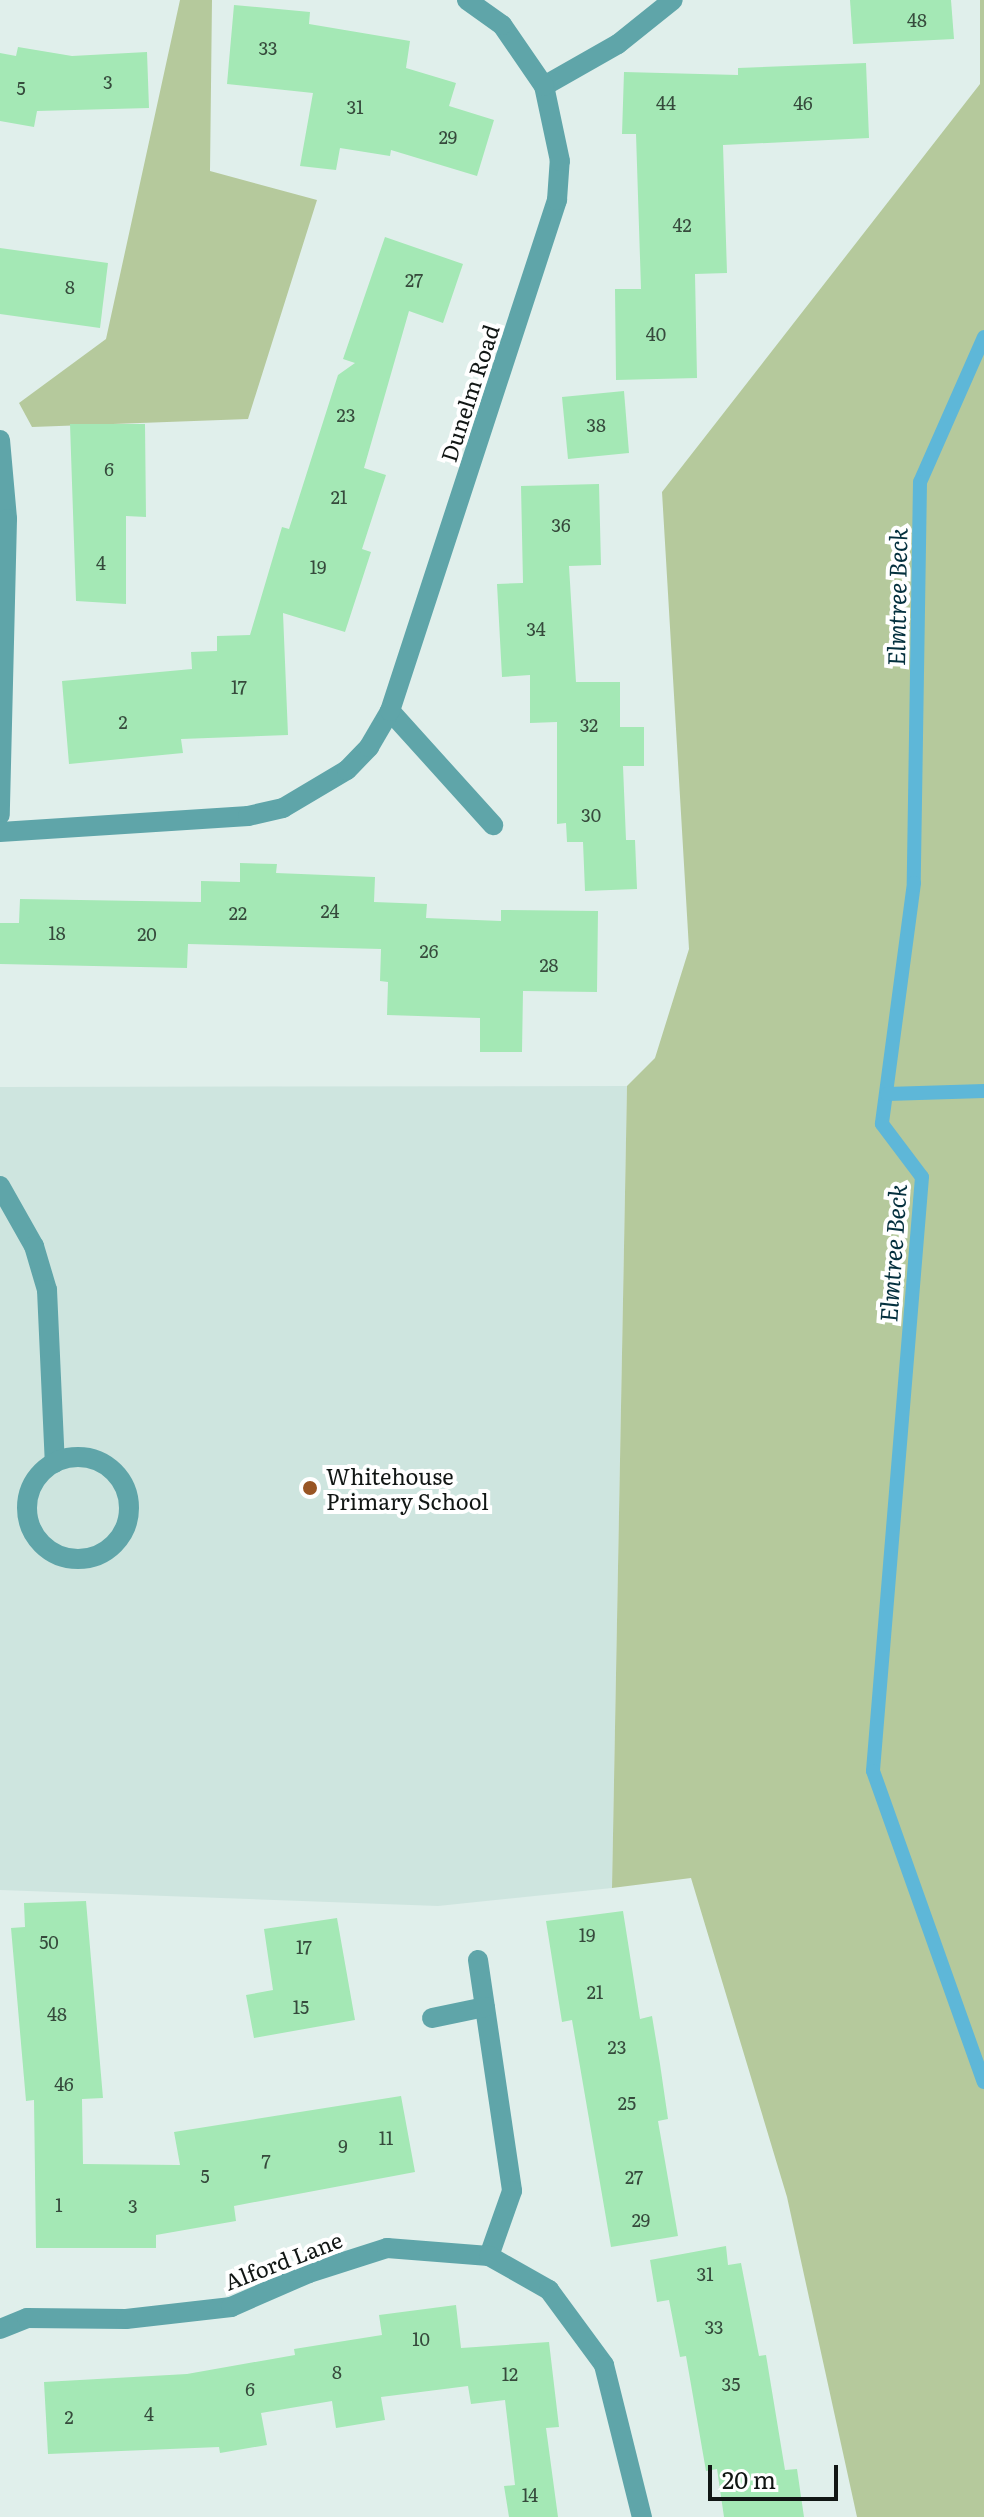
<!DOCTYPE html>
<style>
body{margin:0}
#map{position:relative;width:984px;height:2517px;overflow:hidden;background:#e0efeb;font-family:Literata,serif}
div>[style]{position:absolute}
.built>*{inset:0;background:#cee5df}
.green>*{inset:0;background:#b5c99c}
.stream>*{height:14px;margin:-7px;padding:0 7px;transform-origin:7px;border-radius:7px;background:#5eb7d8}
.building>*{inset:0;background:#a4e8b5}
.minor>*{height:20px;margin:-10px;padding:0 10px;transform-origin:10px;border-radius:10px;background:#5fa5a9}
.minor>.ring{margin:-10px;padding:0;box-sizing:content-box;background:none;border:20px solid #5fa5a9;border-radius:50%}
.dots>*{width:22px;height:22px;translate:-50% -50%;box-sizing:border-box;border:4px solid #fff;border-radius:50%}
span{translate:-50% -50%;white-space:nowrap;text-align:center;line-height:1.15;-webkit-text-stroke:8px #fff;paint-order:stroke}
.number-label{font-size:18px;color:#364a3c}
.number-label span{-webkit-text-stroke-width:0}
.street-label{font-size:22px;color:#111614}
.poi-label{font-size:22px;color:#111614}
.left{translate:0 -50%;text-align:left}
.water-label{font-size:24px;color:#04303e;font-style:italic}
.scale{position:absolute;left:708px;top:2465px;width:130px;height:36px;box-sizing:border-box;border:4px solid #111614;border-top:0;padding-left:10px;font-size:24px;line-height:28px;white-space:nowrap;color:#111614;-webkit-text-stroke:6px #fff;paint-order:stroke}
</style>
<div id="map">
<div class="built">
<i style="clip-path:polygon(627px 1086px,612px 1888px,438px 1906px,0 1890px,0 1087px)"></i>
</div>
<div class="green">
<i style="clip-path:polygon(180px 0,212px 0,210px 171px,317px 200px,248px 419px,32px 427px,19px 403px,106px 339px)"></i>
<i style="clip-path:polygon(980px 0,984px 0,984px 2517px,857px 2517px,787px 2197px,691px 1878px,612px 1888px,627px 1086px,655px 1058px,689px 949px,662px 492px,980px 84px)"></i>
</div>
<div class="stream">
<i style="left:984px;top:337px;width:158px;rotate:113.8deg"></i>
<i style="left:920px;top:482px;width:401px;rotate:90.9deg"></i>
<i style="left:914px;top:883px;width:243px;rotate:97.6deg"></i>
<i style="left:882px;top:1124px;width:66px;rotate:53deg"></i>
<i style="left:922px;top:1177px;width:596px;rotate:94.72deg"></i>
<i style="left:873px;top:1771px;width:330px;rotate:70.4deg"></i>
<i style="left:887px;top:1094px;width:97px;rotate:-1.8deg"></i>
</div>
<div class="building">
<i style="clip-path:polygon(850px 0,951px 0,954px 39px,853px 44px)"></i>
<i style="clip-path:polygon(234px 5px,310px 12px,309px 24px,410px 41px,406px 68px,456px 83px,449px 106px,494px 120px,477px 176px,391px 150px,390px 156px,340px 148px,336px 170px,300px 166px,313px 93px,227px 84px)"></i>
<i style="clip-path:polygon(18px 47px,72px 56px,147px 52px,149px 108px,37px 111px,34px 127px,0 121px,0 53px,16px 56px)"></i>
<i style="clip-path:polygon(866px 63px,869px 138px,723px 145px,727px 273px,695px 274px,697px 378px,616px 380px,615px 289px,641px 289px,636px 134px,622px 134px,624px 72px,738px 75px,738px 68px)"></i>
<i style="clip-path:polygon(385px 237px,463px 264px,443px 323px,409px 311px,364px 468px,386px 475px,362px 549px,371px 552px,345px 632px,283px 613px,288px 735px,181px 739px,183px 753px,69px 764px,62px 681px,192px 669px,191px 652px,217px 651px,217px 636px,250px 635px,282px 527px,289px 529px,338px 375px,355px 363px,343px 359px)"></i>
<i style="clip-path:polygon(0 248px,108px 263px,100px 328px,0 314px)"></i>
<i style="clip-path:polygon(624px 391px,629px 453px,568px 459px,562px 397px)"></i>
<i style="clip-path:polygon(70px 424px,145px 424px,146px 517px,126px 516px,126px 604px,76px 601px)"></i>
<i style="clip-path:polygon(599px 484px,601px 565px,569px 566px,576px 682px,620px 682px,620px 727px,644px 727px,644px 766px,623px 766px,626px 840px,635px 840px,637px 889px,585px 891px,583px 842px,567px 842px,566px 823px,557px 824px,557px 722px,530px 723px,530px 675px,502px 677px,497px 584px,523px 583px,521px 486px)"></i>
<i style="clip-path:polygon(240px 863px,277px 864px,276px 873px,375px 877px,374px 902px,427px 904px,426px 918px,501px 921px,501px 910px,598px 911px,597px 992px,523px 991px,522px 1052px,480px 1052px,480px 1018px,387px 1015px,388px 982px,380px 981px,381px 949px,188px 944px,187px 968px,0 964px,0 923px,19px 923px,20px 899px,201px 902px,201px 881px,240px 882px)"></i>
<i style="clip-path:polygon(86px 1901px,103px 2098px,82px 2099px,83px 2164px,180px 2165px,174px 2132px,401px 2096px,415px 2172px,234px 2206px,236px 2221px,156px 2235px,156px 2248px,36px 2248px,34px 2100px,26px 2101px,11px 1928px,25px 1927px,24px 1903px)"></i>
<i style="clip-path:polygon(623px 1911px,640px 2019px,652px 2016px,660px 2064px,668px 2119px,658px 2121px,678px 2236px,611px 2247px,572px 2020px,562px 2022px,546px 1921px)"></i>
<i style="clip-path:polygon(337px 1918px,355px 2020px,254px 2038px,246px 1995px,273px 1990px,264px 1929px)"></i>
<i style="clip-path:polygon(726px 2246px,728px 2265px,741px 2263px,759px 2356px,766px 2355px,785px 2470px,797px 2469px,804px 2517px,724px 2517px,717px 2469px,706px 2471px,686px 2356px,680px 2357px,669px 2300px,657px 2302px,650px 2260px)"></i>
<i style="clip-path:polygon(456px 2305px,461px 2348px,549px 2342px,559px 2427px,546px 2428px,558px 2517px,509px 2517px,504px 2486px,515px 2485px,505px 2400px,471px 2404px,468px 2386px,381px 2397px,385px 2420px,336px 2428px,332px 2401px,261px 2413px,267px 2445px,220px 2453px,219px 2447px,48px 2454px,44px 2382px,187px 2374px,295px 2355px,294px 2349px,382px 2335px,379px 2315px)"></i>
</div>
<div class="minor">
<i style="left:544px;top:86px;width:85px;rotate:-29.6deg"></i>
<i style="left:618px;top:44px;width:70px;rotate:-38.7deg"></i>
<i style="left:0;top:440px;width:79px;rotate:84.9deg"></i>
<i style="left:7px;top:519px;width:296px;rotate:91.4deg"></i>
<i style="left:390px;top:711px;width:154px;rotate:47.9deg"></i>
<i style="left:0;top:832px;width:249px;rotate:-3.7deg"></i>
<i style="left:248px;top:816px;width:36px;rotate:-13deg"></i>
<i style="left:283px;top:808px;width:74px;rotate:-30.7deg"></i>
<i style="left:347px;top:770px;width:32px;rotate:-46deg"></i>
<i style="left:369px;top:747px;width:42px;rotate:-59.7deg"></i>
<i style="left:390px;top:711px;width:538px;rotate:-71.9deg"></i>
<i style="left:557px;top:200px;width:39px;rotate:-86deg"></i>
<i style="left:560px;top:161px;width:77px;rotate:-102deg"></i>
<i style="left:544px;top:86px;width:74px;rotate:-124.5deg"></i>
<i style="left:502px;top:25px;width:43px;rotate:-144.5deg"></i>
<i style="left:0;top:1186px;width:69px;rotate:60.5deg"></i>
<i style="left:34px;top:1246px;width:46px;rotate:73.5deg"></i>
<i style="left:47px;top:1290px;width:173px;rotate:87.4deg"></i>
<i class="ring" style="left:27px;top:1457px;width:82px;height:82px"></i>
<i style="left:478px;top:1960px;width:233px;rotate:81.6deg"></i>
<i style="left:512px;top:2191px;width:69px;rotate:109.5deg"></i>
<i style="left:432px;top:2018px;width:54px;rotate:-11.7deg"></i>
<i style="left:0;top:2329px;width:29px;rotate:-22deg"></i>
<i style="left:27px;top:2318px;width:99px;rotate:0.6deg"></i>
<i style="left:126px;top:2319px;width:106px;rotate:-6.5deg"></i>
<i style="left:231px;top:2307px;width:85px;rotate:-23.6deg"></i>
<i style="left:309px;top:2273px;width:82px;rotate:-17.8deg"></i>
<i style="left:387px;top:2248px;width:102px;rotate:4.5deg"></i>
<i style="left:489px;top:2256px;width:69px;rotate:29.5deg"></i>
<i style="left:549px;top:2290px;width:93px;rotate:53.7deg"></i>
<i style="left:604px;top:2365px;width:157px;rotate:76deg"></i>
</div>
<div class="dots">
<i style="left:310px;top:1488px;background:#985524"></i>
</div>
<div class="number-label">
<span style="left:917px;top:20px">48</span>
<span style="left:268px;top:48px">33</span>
<span style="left:108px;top:82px">3</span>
<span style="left:21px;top:88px">5</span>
<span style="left:666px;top:103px">44</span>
<span style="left:803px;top:103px">46</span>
<span style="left:355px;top:107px">31</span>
<span style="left:448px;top:137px">29</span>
<span style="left:682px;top:225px">42</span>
<span style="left:414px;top:280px">27</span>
<span style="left:70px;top:287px">8</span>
<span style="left:656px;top:334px">40</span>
<span style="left:346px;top:415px">23</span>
<span style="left:596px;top:425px">38</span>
<span style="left:109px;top:469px">6</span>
<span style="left:339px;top:497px">21</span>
<span style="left:561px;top:525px">36</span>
<span style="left:101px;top:563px">4</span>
<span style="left:318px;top:567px">19</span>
<span style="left:536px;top:629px">34</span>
<span style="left:239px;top:687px">17</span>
<span style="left:123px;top:722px">2</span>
<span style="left:589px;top:725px">32</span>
<span style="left:591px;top:815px">30</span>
<span style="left:330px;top:911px">24</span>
<span style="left:238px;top:913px">22</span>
<span style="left:57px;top:933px">18</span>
<span style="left:147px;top:934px">20</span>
<span style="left:429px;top:951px">26</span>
<span style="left:549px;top:965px">28</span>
<span style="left:587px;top:1935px">19</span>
<span style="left:49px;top:1942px">50</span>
<span style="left:304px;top:1947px">17</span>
<span style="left:595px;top:1992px">21</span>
<span style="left:301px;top:2007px">15</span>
<span style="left:57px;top:2014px">48</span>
<span style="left:617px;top:2047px">23</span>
<span style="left:64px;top:2084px">46</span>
<span style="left:627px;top:2103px">25</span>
<span style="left:386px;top:2138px">11</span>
<span style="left:343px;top:2146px">9</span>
<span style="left:266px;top:2161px">7</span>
<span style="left:205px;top:2176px">5</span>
<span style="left:634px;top:2177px">27</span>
<span style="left:59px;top:2205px">1</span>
<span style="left:133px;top:2206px">3</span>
<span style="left:641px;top:2220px">29</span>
<span style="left:705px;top:2274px">31</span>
<span style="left:714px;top:2327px">33</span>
<span style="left:421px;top:2339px">10</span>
<span style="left:337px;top:2372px">8</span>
<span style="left:510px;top:2374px">12</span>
<span style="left:731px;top:2384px">35</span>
<span style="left:250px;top:2389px">6</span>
<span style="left:149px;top:2414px">4</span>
<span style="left:69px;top:2417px">2</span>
<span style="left:530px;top:2495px">14</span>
</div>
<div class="street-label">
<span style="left:469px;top:393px;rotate:-72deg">Dunelm Road</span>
<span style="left:283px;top:2260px;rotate:-21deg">Alford Lane</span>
</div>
<div class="poi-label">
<span class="left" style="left:326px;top:1488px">Whitehouse<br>Primary School</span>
</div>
<div class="water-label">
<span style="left:896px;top:597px;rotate:-89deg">Elmtree Beck</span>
<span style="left:892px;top:1253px;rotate:-86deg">Elmtree Beck</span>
</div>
<div class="scale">20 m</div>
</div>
